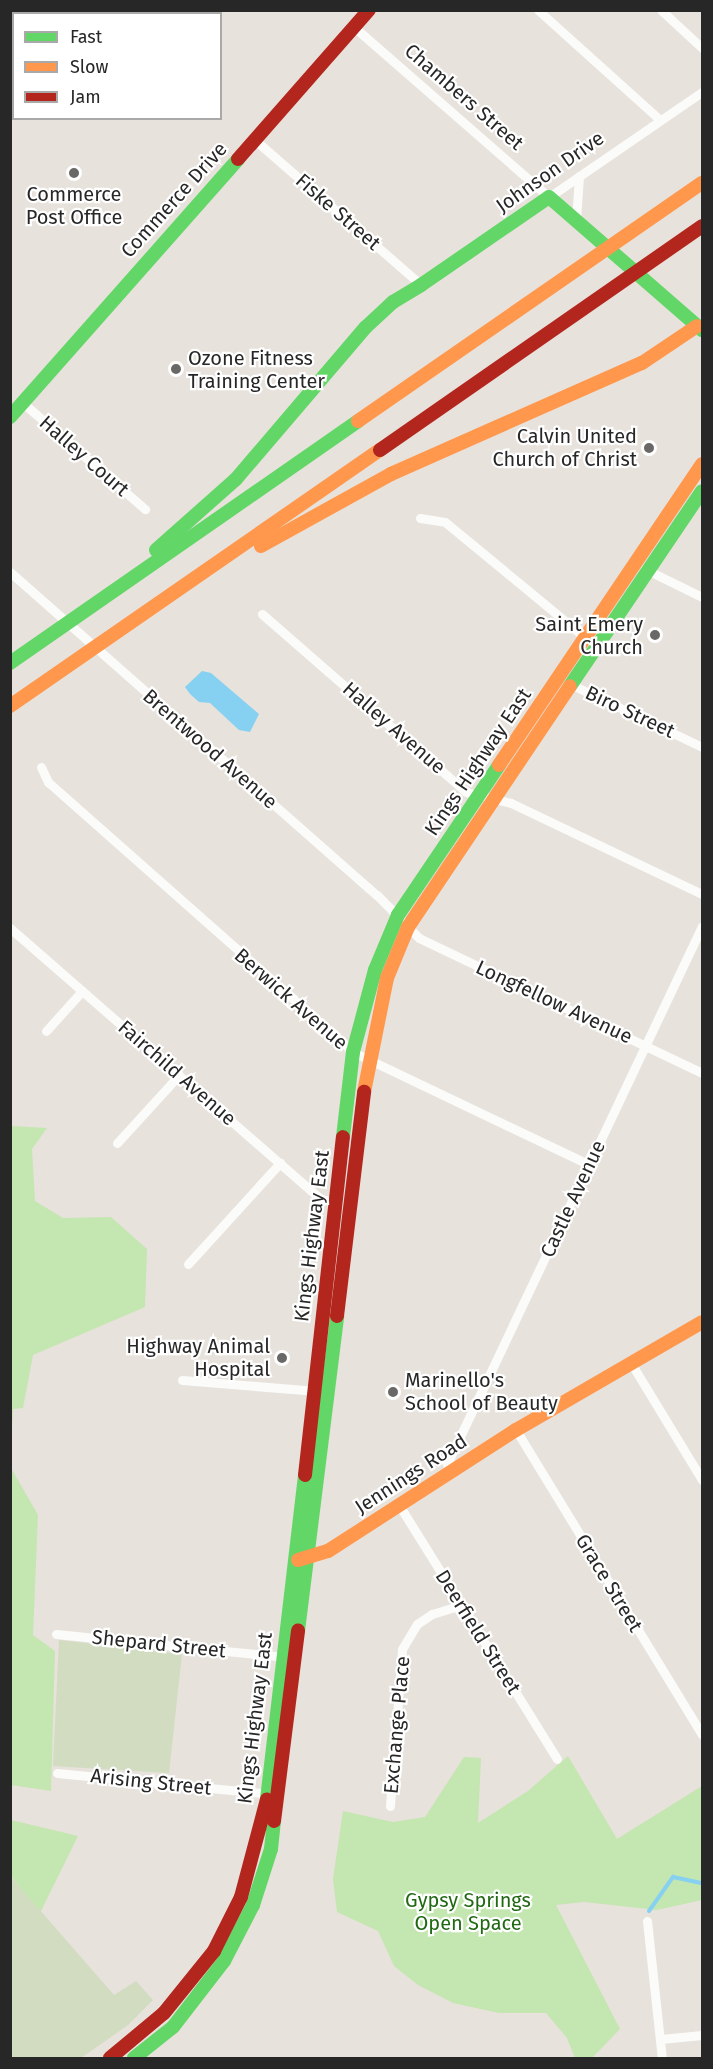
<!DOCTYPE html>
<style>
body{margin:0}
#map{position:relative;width:713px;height:2069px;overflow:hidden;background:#e7e2db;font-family:"Fira Sans",sans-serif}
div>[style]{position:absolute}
.green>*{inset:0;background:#c4e6b0}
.cemetery>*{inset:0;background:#d1dcc1}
.water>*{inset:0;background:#86d1f1}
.stream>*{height:4px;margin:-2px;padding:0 2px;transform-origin:2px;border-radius:2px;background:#86d1f1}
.street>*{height:9px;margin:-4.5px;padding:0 4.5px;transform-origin:4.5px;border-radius:4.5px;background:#fbfbfa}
.fast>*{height:14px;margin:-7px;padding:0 7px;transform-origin:7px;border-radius:7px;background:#63d668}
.slow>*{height:14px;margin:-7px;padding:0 7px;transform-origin:7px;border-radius:7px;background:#ff974d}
.jam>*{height:14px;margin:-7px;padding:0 7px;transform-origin:7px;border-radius:7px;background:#b3261e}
.rail>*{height:4px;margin:-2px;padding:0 2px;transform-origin:2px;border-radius:2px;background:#dcdbdd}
.dots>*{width:16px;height:16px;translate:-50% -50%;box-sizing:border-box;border:3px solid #fff;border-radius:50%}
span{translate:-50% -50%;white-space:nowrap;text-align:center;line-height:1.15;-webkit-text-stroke:4.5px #fff;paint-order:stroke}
.street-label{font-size:20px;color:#272727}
.poi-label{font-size:20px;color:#272727}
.left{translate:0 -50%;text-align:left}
.right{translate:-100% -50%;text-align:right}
.park-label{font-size:20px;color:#206912}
.frame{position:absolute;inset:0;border:12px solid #272727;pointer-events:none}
.legend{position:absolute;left:12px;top:12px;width:210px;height:108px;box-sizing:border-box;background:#fff;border:2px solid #a9a9a9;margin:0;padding:8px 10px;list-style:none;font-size:18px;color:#272727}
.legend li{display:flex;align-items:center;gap:12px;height:30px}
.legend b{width:30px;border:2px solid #a9a9a9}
</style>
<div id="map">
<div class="green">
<i style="clip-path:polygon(11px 1126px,47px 1128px,32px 1149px,35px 1201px,63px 1218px,111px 1217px,147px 1249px,145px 1307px,33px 1355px,23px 1408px,13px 1409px,11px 1450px)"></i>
<i style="clip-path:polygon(11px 1468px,38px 1515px,33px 1635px,55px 1651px,51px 1791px,11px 1785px)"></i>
<i style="clip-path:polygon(568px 1756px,617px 1839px,702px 1786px,702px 1900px,657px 1910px,584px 1902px,556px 1905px,620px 2029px,592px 2058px,575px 2058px,567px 2038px,546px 2013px,499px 2013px,453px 2003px,418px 1985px,394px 1966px,378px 1931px,337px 1912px,333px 1879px,343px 1811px,393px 1822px,425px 1817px,464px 1757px,481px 1758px,478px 1823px,528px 1791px)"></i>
<i style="clip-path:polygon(11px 1820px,78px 1836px,40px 1913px,11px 1876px)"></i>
</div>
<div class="cemetery">
<i style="clip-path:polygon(59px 1640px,182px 1654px,169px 1773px,53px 1766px)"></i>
<i style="clip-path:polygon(11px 1877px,114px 1995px,136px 1981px,153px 2000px,128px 2025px,81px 2058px,11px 2058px)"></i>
</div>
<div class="water">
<i style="clip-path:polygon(202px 671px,211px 673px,259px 714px,250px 732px,239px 730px,210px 703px,199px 702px,190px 694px,185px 687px)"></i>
</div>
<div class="stream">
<i style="left:649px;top:1911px;width:42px;rotate:-54.8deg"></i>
<i style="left:673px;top:1877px;width:30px;rotate:12deg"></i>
</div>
<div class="street">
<i style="left:538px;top:10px;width:164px;rotate:42deg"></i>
<i style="left:661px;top:10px;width:56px;rotate:42.8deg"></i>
<i style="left:354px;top:27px;width:259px;rotate:41.1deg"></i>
<i style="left:549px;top:197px;width:186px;rotate:-34.5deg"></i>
<i style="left:255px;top:140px;width:220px;rotate:41.1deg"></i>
<i style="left:576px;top:220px;width:44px;rotate:-86.1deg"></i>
<i style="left:23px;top:403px;width:162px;rotate:41deg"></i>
<i style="left:420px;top:518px;width:25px;rotate:9deg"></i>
<i style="left:445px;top:522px;width:185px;rotate:39.5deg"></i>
<i style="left:645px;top:569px;width:64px;rotate:26.2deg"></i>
<i style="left:10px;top:572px;width:489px;rotate:41.4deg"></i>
<i style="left:377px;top:895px;width:60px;rotate:45.7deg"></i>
<i style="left:419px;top:938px;width:314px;rotate:25.5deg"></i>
<i style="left:262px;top:614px;width:271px;rotate:41.1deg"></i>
<i style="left:466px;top:792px;width:46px;rotate:13.7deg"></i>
<i style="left:511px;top:803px;width:212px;rotate:25.5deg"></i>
<i style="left:568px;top:683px;width:148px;rotate:25.5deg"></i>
<i style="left:41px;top:767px;width:17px;rotate:65deg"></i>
<i style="left:48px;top:782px;width:407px;rotate:41.5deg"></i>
<i style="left:353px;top:1052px;width:260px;rotate:25.5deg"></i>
<i style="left:10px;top:928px;width:413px;rotate:41.1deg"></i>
<i style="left:321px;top:1199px;width:17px;rotate:13deg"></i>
<i style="left:46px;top:1031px;width:54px;rotate:-48deg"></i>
<i style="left:117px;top:1143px;width:92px;rotate:-47.6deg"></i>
<i style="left:188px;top:1264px;width:137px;rotate:-47.7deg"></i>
<i style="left:631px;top:1363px;width:137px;rotate:58.7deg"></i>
<i style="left:182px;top:1380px;width:135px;rotate:4.7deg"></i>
<i style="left:516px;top:1430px;width:357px;rotate:58.6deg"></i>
<i style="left:450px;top:1472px;width:9px;rotate:-111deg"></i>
<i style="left:447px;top:1464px;width:595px;rotate:-64.64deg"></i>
<i style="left:399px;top:1505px;width:299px;rotate:58.1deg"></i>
<i style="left:56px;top:1634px;width:233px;rotate:5.7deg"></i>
<i style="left:57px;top:1773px;width:216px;rotate:5.6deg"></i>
<i style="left:390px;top:1806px;width:157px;rotate:-85.6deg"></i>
<i style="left:402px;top:1649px;width:29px;rotate:-59deg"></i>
<i style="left:417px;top:1624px;width:18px;rotate:-34deg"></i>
<i style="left:432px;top:1614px;width:30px;rotate:-17deg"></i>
<i style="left:647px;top:1921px;width:138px;rotate:83.8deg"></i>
<i style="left:661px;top:2039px;width:41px;rotate:-5.6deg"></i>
</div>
<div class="fast">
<i style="left:421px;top:285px;width:155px;rotate:-34.5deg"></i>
<i style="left:549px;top:197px;width:203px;rotate:41deg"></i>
<i style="left:10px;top:417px;width:344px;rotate:-48.5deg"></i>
<i style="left:156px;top:550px;width:107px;rotate:-41.6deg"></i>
<i style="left:236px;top:479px;width:200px;rotate:-49.5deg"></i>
<i style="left:366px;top:327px;width:37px;rotate:-43deg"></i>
<i style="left:393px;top:302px;width:33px;rotate:-31deg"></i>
<i style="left:10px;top:663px;width:424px;rotate:-34.8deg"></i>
<i style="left:570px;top:686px;width:235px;rotate:-55.9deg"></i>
<i style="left:343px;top:1137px;width:86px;rotate:-83.3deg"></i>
<i style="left:353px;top:1052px;width:85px;rotate:-75deg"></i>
<i style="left:375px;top:970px;width:60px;rotate:-67.3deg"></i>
<i style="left:398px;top:915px;width:181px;rotate:-56deg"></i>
<i style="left:298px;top:1631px;width:317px;rotate:-82.9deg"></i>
<i style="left:267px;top:1799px;width:326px;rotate:-83.3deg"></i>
<i style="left:134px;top:2058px;width:50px;rotate:-38.5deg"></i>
<i style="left:173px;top:2027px;width:83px;rotate:-52.3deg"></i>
<i style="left:224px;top:1961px;width:63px;rotate:-62.6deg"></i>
<i style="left:253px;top:1905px;width:59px;rotate:-72.2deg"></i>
<i style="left:271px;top:1849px;width:28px;rotate:-84deg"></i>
</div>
<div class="slow">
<i style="left:358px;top:421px;width:418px;rotate:-34.7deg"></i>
<i style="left:261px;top:546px;width:149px;rotate:-29deg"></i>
<i style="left:391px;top:474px;width:274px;rotate:-23.9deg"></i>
<i style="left:642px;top:363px;width:66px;rotate:-33.9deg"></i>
<i style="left:10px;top:706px;width:450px;rotate:-34.7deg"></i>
<i style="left:499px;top:765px;width:363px;rotate:-56deg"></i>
<i style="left:364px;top:1092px;width:116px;rotate:-78.6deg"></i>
<i style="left:387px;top:978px;width:55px;rotate:-67.6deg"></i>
<i style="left:408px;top:927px;width:290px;rotate:-56.1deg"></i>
<i style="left:298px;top:1560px;width:31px;rotate:-17deg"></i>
<i style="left:328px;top:1551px;width:224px;rotate:-32.8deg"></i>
<i style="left:516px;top:1430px;width:215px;rotate:-30.1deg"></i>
</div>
<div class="jam">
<i style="left:238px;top:159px;width:198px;rotate:-48.7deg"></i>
<i style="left:380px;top:450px;width:392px;rotate:-34.8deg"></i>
<i style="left:337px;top:1316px;width:226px;rotate:-83.1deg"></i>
<i style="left:305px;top:1475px;width:340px;rotate:-83.6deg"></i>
<i style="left:274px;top:1821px;width:192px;rotate:-82.8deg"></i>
<i style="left:110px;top:2058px;width:70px;rotate:-39.8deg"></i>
<i style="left:164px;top:2013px;width:80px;rotate:-51.1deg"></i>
<i style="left:214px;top:1951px;width:60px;rotate:-63.4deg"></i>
<i style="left:241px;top:1897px;width:101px;rotate:-75.1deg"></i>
</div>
<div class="rail">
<i style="left:75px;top:14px;width:4px;rotate:-63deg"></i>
<i style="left:100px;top:14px;width:5px;rotate:-53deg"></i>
<i style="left:10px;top:84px;width:5px;rotate:-37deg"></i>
<i style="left:10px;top:112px;width:5px;rotate:-37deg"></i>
</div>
<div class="dots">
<i style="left:74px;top:173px;background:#6a6866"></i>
<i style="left:176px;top:369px;background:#6a6866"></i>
<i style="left:649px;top:448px;background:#6a6866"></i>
<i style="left:655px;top:635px;background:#6a6866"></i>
<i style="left:282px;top:1358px;background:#6a6866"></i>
<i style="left:393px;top:1392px;background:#6a6866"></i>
</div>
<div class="street-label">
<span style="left:464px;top:97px;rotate:41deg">Chambers Street</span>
<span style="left:550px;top:172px;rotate:-35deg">Johnson Drive</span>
<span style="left:174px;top:200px;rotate:-48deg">Commerce Drive</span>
<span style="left:338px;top:212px;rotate:41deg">Fiske Street</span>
<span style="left:84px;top:456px;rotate:41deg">Halley Court</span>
<span style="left:630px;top:712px;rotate:25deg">Biro Street</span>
<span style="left:394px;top:728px;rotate:41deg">Halley Avenue</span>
<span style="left:210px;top:749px;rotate:41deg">Brentwood Avenue</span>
<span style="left:478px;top:762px;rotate:-56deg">Kings Highway East</span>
<span style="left:291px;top:999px;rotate:41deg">Berwick Avenue</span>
<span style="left:554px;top:1002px;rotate:25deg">Longfellow Avenue</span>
<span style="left:177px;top:1073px;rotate:41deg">Fairchild Avenue</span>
<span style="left:573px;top:1199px;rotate:-65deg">Castle Avenue</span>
<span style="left:312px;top:1236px;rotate:-83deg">Kings Highway East</span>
<span style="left:411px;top:1474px;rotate:-33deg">Jennings Road</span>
<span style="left:609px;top:1583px;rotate:59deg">Grace Street</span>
<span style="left:478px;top:1632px;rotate:58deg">Deerfield Street</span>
<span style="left:159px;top:1644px;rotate:6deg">Shepard Street</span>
<span style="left:255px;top:1718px;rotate:-83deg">Kings Highway East</span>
<span style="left:397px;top:1725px;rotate:-85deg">Exchange Place</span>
<span style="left:151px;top:1782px;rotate:6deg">Arising Street</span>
</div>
<div class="poi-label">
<span style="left:74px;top:206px">Commerce<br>Post Office</span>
<span class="left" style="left:188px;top:370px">Ozone Fitness<br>Training Center</span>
<span class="right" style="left:637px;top:448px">Calvin United<br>Church of Christ</span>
<span class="right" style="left:643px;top:636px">Saint Emery<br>Church</span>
<span class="right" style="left:270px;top:1358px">Highway Animal<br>Hospital</span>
<span class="left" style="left:405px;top:1392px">Marinello's<br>School of Beauty</span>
</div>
<div class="park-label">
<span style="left:468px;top:1912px">Gypsy Springs<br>Open Space</span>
</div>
<div class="frame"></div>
<ul class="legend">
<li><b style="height:8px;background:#63d668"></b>Fast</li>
<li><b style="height:8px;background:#ff974d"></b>Slow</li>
<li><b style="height:8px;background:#b3261e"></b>Jam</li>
</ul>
</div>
